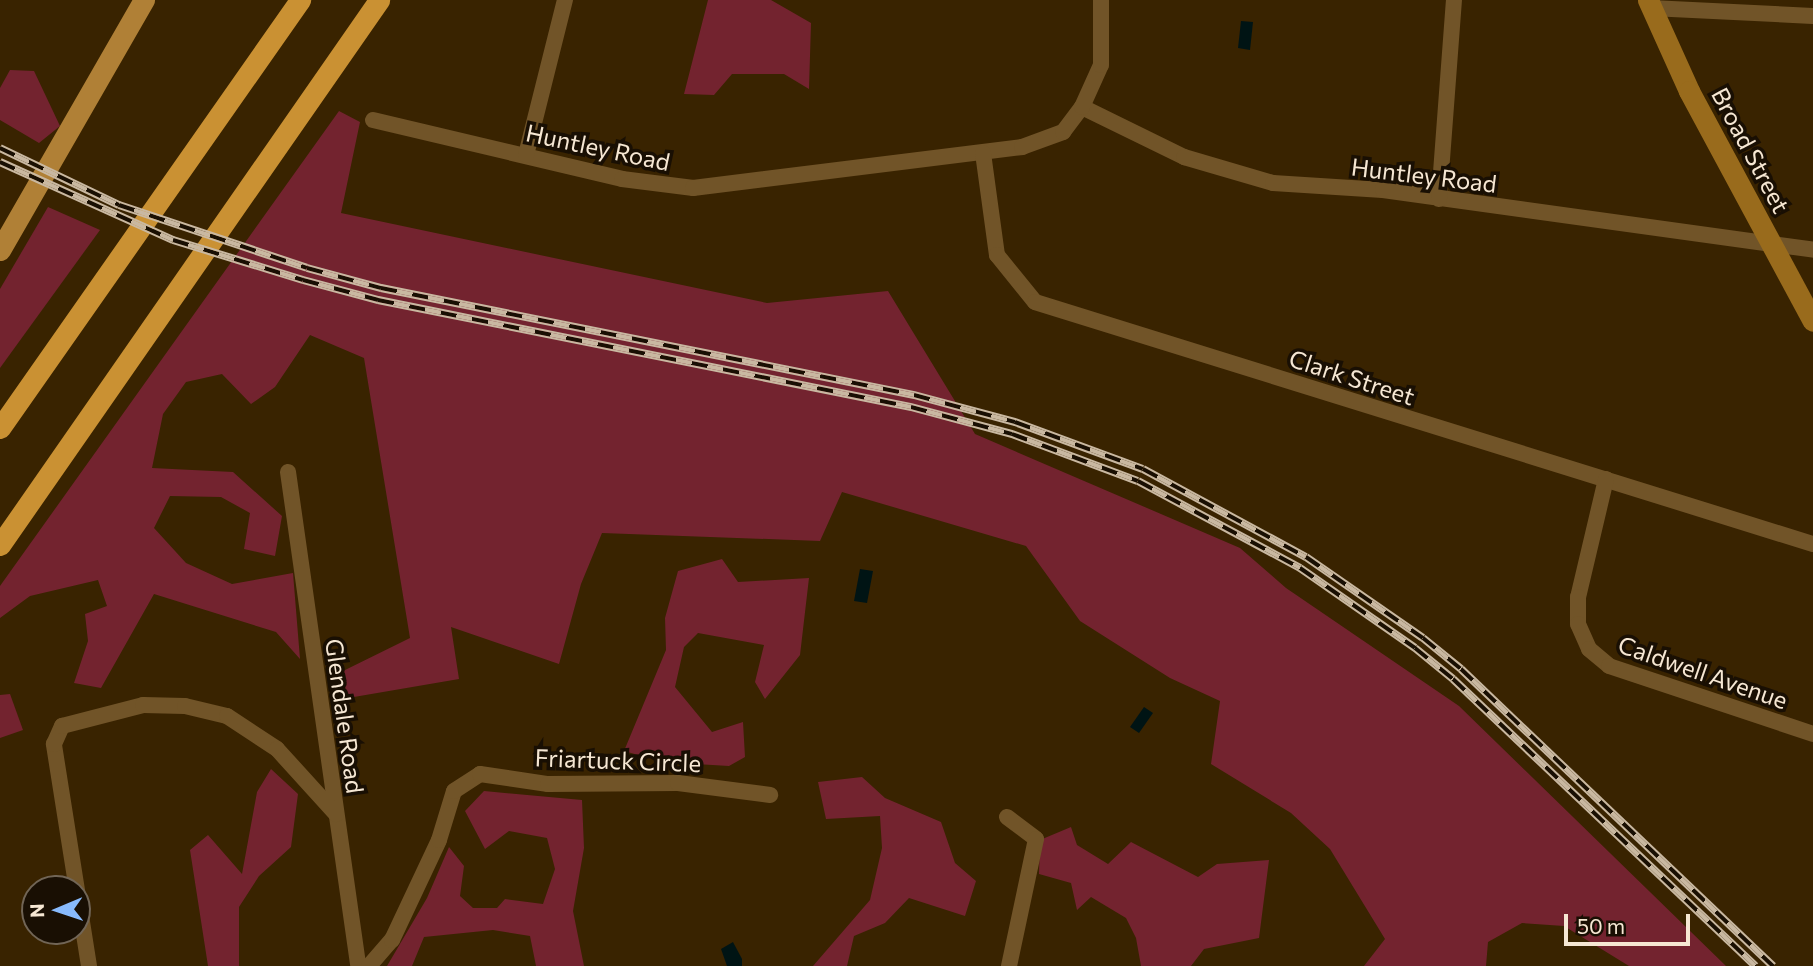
<!DOCTYPE html>
<style>
body{margin:0}
#map{position:relative;width:1813px;height:966px;overflow:hidden;background:#392300;font-family:Commissioner,sans-serif}
div>[style]{position:absolute}
.green>*{inset:0;background:#73232f}
.water>*{inset:0;background:#001414}
.street>*{height:16px;margin:-8px;padding:0 8px;transform-origin:8px;border-radius:8px;background:#715428}
.secondary>*{height:21px;margin:-10.5px;padding:0 10.5px;transform-origin:10.5px;border-radius:10.5px;background:#996b1c}
.primary>*{height:21px;margin:-10.5px;padding:0 10.5px;transform-origin:10.5px;border-radius:10.5px;background:#b08036}
.highway>*{height:21px;margin:-10.5px;padding:0 10.5px;transform-origin:10.5px;border-radius:10.5px;background:#ca9133}
.rail>*{height:8px;margin-top:-4px;transform-origin:0;background:repeating-linear-gradient(90deg,#190f03 0 16px,#c9b8a1 0 32px);box-sizing:border-box;border-block:2px solid #c9b8a1}
span{translate:-50% -50%;white-space:nowrap;text-align:center;line-height:1.15;-webkit-text-stroke:7px #190f03;paint-order:stroke}
.street-label{font-size:24px;color:#f6e7d3}
.north{position:absolute;left:21px;top:875px;width:70px;height:70px;box-sizing:border-box;background:#190f03;border:2px solid #716556;border-radius:50%;rotate:268deg;font-size:19px;font-weight:700;line-height:28px;text-align:center;color:#f6e7d3}
.north::after{content:'';display:block;margin:auto;width:24px;height:32px;background:#88bafc;clip-path:polygon(50% 0,100% 100%,50% 72%,0 100%)}
.scale{position:absolute;left:1564px;top:914px;width:126px;height:32px;box-sizing:border-box;border:4px solid #f6e7d3;border-top:0;padding-left:9px;font-size:21px;line-height:24px;white-space:nowrap;color:#f6e7d3;-webkit-text-stroke:5px #190f03;paint-order:stroke}
</style>
<div id="map">
<div class="green">
<i style="clip-path:polygon(708px 0,771px 0,811px 23px,809px 89px,784px 74px,732px 74px,714px 95px,684px 94px)"></i>
<i style="clip-path:polygon(10px 70px,34px 71px,60px 126px,39px 143px,0 120px,0 88px)"></i>
<i style="clip-path:polygon(339px 111px,360px 122px,341px 213px,767px 303px,888px 291px,975px 434px,1240px 548px,1286px 588px,1459px 706px,1726px 966px,1629px 966px,1564px 926px,1522px 923px,1488px 942px,1486px 966px,1364px 966px,1385px 939px,1330px 849px,1291px 813px,1211px 764px,1220px 701px,1170px 678px,1080px 621px,1026px 546px,842px 492px,820px 541px,602px 533px,581px 584px,559px 664px,451px 627px,459px 679px,348px 698px,341px 672px,410px 638px,364px 358px,310px 335px,275px 387px,251px 404px,222px 374px,186px 382px,163px 414px,152px 468px,233px 472px,282px 516px,275px 556px,244px 549px,250px 513px,221px 497px,170px 496px,154px 528px,186px 563px,232px 584px,293px 573px,300px 659px,276px 632px,154px 594px,101px 688px,74px 683px,88px 641px,85px 614px,107px 606px,98px 580px,30px 596px,0 618px,0 586px)"></i>
<i style="clip-path:polygon(48px 207px,100px 230px,0 368px,0 289px)"></i>
<i style="clip-path:polygon(722px 559px,738px 582px,809px 578px,800px 655px,765px 699px,755px 682px,764px 645px,698px 633px,684px 647px,675px 687px,712px 732px,743px 722px,745px 757px,729px 766px,663px 762px,624px 751px,666px 650px,665px 618px,678px 571px)"></i>
<i style="clip-path:polygon(10px 694px,23px 730px,0 738px,0 695px)"></i>
<i style="clip-path:polygon(271px 769px,298px 794px,291px 847px,259px 876px,239px 907px,239px 966px,208px 966px,190px 850px,208px 835px,242px 874px,257px 792px)"></i>
<i style="clip-path:polygon(862px 777px,885px 798px,941px 822px,955px 863px,976px 881px,965px 916px,909px 898px,885px 923px,854px 936px,847px 966px,813px 966px,870px 900px,882px 848px,880px 816px,826px 819px,818px 782px)"></i>
<i style="clip-path:polygon(484px 791px,582px 800px,584px 848px,573px 911px,584px 966px,536px 966px,530px 936px,493px 930px,424px 937px,412px 966px,387px 966px,427px 898px,449px 847px,464px 866px,460px 896px,473px 908px,497px 908px,505px 899px,543px 904px,555px 869px,547px 838px,509px 831px,485px 849px,465px 811px)"></i>
<i style="clip-path:polygon(1071px 827px,1077px 845px,1108px 864px,1131px 842px,1198px 877px,1217px 864px,1269px 860px,1259px 938px,1204px 949px,1191px 966px,1141px 966px,1136px 938px,1126px 918px,1091px 897px,1077px 910px,1071px 883px,1039px 874px,1040px 840px)"></i>
</div>
<div class="water">
<i style="clip-path:polygon(1241px 21px,1253px 22px,1250px 50px,1238px 48px)"></i>
<i style="clip-path:polygon(860px 569px,873px 571px,867px 603px,854px 601px)"></i>
<i style="clip-path:polygon(1144px 707px,1153px 713px,1139px 733px,1130px 727px)"></i>
<i style="clip-path:polygon(733px 942px,742px 959px,742px 966px,727px 966px,721px 949px)"></i>
</div>
<div class="street">
<i style="left:1651px;top:8px;width:162px;rotate:2.8deg"></i>
<i style="left:1082px;top:107px;width:114px;rotate:26.1deg"></i>
<i style="left:1184px;top:157px;width:93px;rotate:16.3deg"></i>
<i style="left:1273px;top:183px;width:110px;rotate:3.6deg"></i>
<i style="left:1383px;top:190px;width:434px;rotate:7.9deg"></i>
<i style="left:373px;top:120px;width:256px;rotate:13.3deg"></i>
<i style="left:622px;top:179px;width:72px;rotate:7.2deg"></i>
<i style="left:693px;top:188px;width:332px;rotate:-7.1deg"></i>
<i style="left:1022px;top:147px;width:44px;rotate:-20.1deg"></i>
<i style="left:1063px;top:132px;width:31px;rotate:-53deg"></i>
<i style="left:1082px;top:107px;width:46px;rotate:-65.7deg"></i>
<i style="left:1101px;top:65px;width:65px;rotate:-90deg"></i>
<i style="left:983px;top:153px;width:103px;rotate:82.2deg"></i>
<i style="left:997px;top:255px;width:60px;rotate:51deg"></i>
<i style="left:1035px;top:302px;width:815px;rotate:17.28deg"></i>
<i style="left:526px;top:155px;width:160px;rotate:-75.9deg"></i>
<i style="left:1439px;top:199px;width:200px;rotate:-85.7deg"></i>
<i style="left:288px;top:472px;width:499px;rotate:81.9deg"></i>
<i style="left:1606px;top:479px;width:121px;rotate:103.3deg"></i>
<i style="left:1578px;top:597px;width:27px;rotate:90deg"></i>
<i style="left:1578px;top:624px;width:27px;rotate:66deg"></i>
<i style="left:1589px;top:649px;width:26px;rotate:40deg"></i>
<i style="left:1609px;top:666px;width:215px;rotate:18.4deg"></i>
<i style="left:1007px;top:817px;width:36px;rotate:37deg"></i>
<i style="left:1036px;top:839px;width:130px;rotate:102deg"></i>
<i style="left:89px;top:966px;width:225px;rotate:-99deg"></i>
<i style="left:54px;top:744px;width:20px;rotate:-66deg"></i>
<i style="left:62px;top:726px;width:84px;rotate:-14.5deg"></i>
<i style="left:143px;top:705px;width:42px;rotate:1.4deg"></i>
<i style="left:185px;top:706px;width:43px;rotate:13.4deg"></i>
<i style="left:227px;top:716px;width:60px;rotate:33.4deg"></i>
<i style="left:277px;top:749px;width:88px;rotate:47.8deg"></i>
<i style="left:369px;top:966px;width:35px;rotate:-49deg"></i>
<i style="left:392px;top:940px;width:110px;rotate:-64.8deg"></i>
<i style="left:439px;top:840px;width:51px;rotate:-73deg"></i>
<i style="left:454px;top:791px;width:31px;rotate:-33deg"></i>
<i style="left:480px;top:774px;width:69px;rotate:8.4deg"></i>
<i style="left:548px;top:784px;width:130px;rotate:-0.4deg"></i>
<i style="left:678px;top:783px;width:93px;rotate:7.4deg"></i>
</div>
<div class="secondary">
<i style="left:1648px;top:0;width:100px;rotate:65.7deg"></i>
<i style="left:1689px;top:91px;width:261px;rotate:61.7deg"></i>
</div>
<div class="primary">
<i style="left:0;top:250px;width:289px;rotate:-60.1deg"></i>
</div>
<div class="highway">
<i style="left:0;top:428px;width:523px;rotate:-54.97deg"></i>
<i style="left:0;top:545px;width:664px;rotate:-55.18deg"></i>
</div>
<div class="rail">
<i style="left:0;top:148px;width:132px;rotate:25.6deg"></i>
<i style="left:119px;top:205px;width:198px;rotate:18.5deg"></i>
<i style="left:307px;top:268px;width:77px;rotate:15.1deg"></i>
<i style="left:381px;top:288px;width:544px;rotate:11.35deg"></i>
<i style="left:914px;top:395px;width:105px;rotate:15deg"></i>
<i style="left:1015px;top:422px;width:136px;rotate:20.2deg"></i>
<i style="left:1143px;top:469px;width:185px;rotate:28.4deg"></i>
<i style="left:1306px;top:557px;width:142px;rotate:34.7deg"></i>
<i style="left:1423px;top:638px;width:49px;rotate:39.2deg"></i>
<i style="left:1461px;top:669px;width:431px;rotate:43.6deg"></i>
<i style="left:0;top:162px;width:190px;rotate:24.3deg"></i>
<i style="left:173px;top:240px;width:136px;rotate:17.1deg"></i>
<i style="left:303px;top:280px;width:78px;rotate:14.9deg"></i>
<i style="left:378px;top:300px;width:544px;rotate:11.35deg"></i>
<i style="left:911px;top:407px;width:105px;rotate:15deg"></i>
<i style="left:1012px;top:434px;width:134px;rotate:20.5deg"></i>
<i style="left:1138px;top:481px;width:184px;rotate:28.2deg"></i>
<i style="left:1300px;top:568px;width:140px;rotate:34.8deg"></i>
<i style="left:1415px;top:648px;width:49px;rotate:39.2deg"></i>
<i style="left:1453px;top:679px;width:417px;rotate:43.5deg"></i>
</div>
<div class="street-label">
<span style="left:598px;top:147px;rotate:12deg">Huntley Road</span>
<span style="left:1751px;top:150px;rotate:62deg">Broad Street</span>
<span style="left:1424px;top:175px;rotate:7deg">Huntley Road</span>
<span style="left:1352px;top:377px;rotate:18deg">Clark Street</span>
<span style="left:1703px;top:672px;rotate:19deg">Caldwell Avenue</span>
<span style="left:345px;top:716px;rotate:82deg">Glendale Road</span>
<span style="left:618px;top:760px;rotate:2deg">Friartuck Circle</span>
</div>
<div class="north">N</div>
<div class="scale">50 m</div>
</div>
